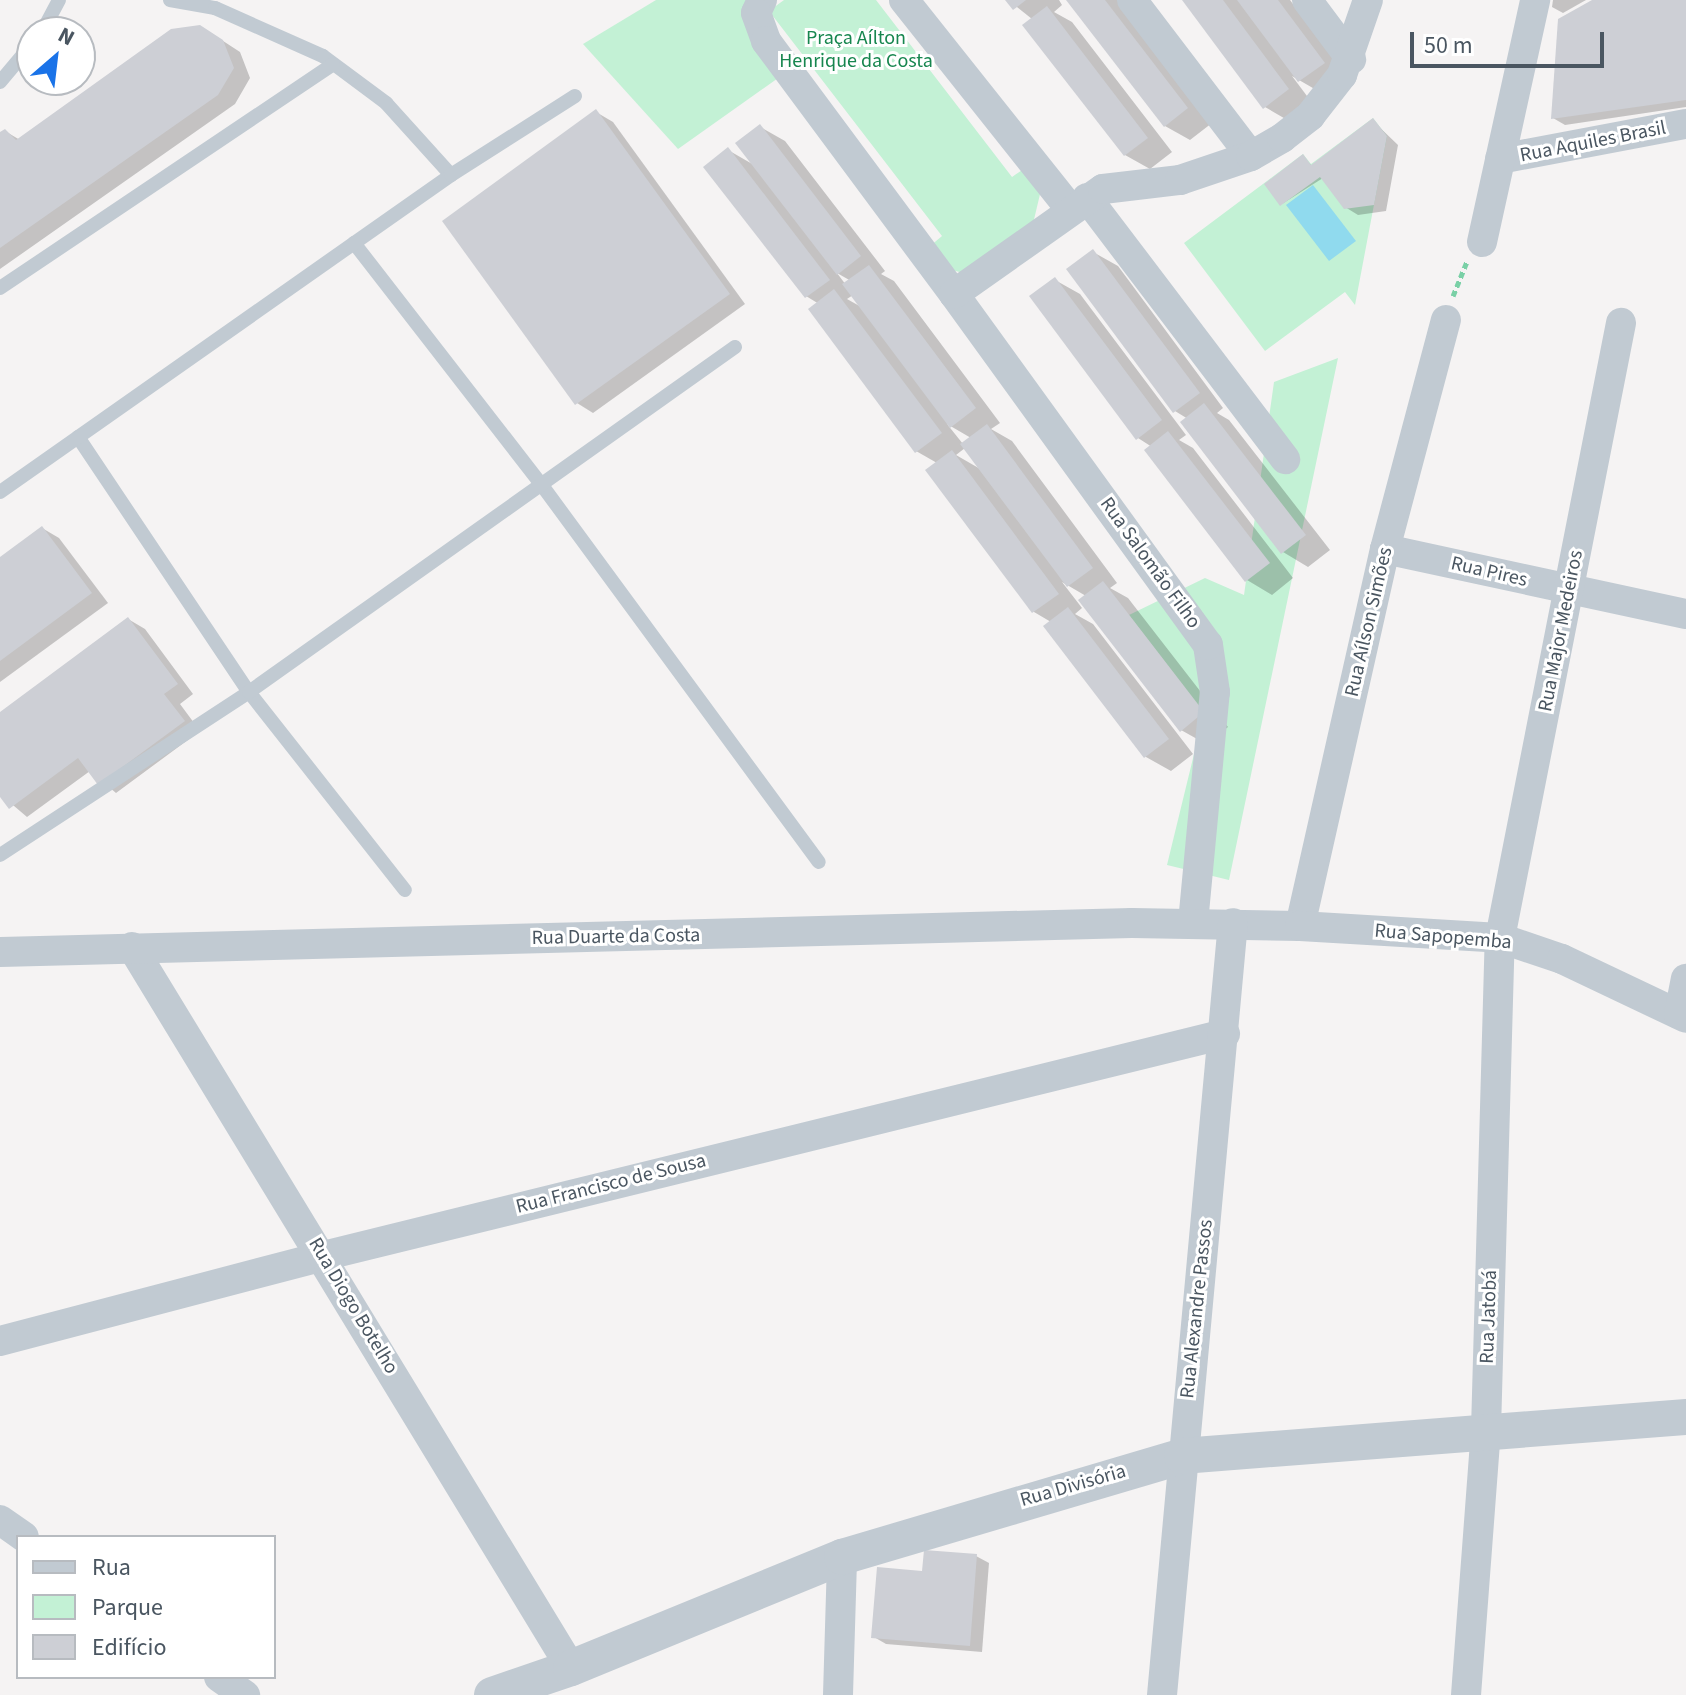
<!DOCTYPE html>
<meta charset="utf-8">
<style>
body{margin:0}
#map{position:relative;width:1686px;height:1695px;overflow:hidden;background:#f5f3f3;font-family:"Source Sans 3",sans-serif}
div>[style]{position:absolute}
.green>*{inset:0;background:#c3f1d5}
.water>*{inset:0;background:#90daee}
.shadow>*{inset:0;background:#0003}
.building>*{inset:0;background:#cdcfd5}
.path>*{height:5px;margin-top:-2.5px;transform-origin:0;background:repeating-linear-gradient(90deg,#7ad0a6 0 6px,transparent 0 10px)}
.service>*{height:14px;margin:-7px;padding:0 7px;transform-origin:7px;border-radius:7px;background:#c1cad2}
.minor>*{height:30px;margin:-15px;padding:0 15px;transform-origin:15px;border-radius:15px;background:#c1cad2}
.tertiary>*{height:36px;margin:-18px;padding:0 18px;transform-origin:18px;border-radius:18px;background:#c1cad2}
span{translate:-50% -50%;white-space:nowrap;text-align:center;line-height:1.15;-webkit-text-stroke:6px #fff;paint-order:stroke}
.park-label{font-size:20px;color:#17864f}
.street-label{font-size:20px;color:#4a5661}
.legend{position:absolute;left:16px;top:1535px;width:260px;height:144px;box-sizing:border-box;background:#fff;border:2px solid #b7bbc0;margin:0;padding:10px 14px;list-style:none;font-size:24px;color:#4a5661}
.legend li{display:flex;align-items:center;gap:16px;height:40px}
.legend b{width:40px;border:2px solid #b7bbc0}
.north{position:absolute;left:16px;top:16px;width:80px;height:80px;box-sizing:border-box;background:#fff;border:2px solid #b7bbc0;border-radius:50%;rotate:28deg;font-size:22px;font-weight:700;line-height:32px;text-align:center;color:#4a5661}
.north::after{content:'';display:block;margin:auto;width:28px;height:36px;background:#1a73e8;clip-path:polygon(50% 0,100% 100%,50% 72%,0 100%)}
.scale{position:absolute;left:1410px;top:32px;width:194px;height:36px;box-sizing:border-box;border:4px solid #4a5661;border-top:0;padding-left:10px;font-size:24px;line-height:28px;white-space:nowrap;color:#4a5661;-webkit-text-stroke:6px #fff;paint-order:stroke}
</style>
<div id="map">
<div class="green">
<i style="clip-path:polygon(656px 0,762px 0,788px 71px,678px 149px,583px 44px)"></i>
<i style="clip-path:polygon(784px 0,876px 0,1012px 177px,1025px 168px,1041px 190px,1032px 228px,963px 273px,945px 268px,929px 247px,942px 236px,769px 11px)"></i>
<i style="clip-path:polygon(1373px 118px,1387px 136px,1355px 305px,1345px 292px,1265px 351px,1184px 243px,1303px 154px,1311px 164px)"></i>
<i style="clip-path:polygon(1338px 358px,1229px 880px,1167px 865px,1204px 713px,1129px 615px,1205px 578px,1244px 595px,1274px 382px)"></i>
</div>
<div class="water">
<i style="clip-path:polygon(1313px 185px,1356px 241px,1329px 261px,1286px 205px)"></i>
</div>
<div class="shadow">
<i style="clip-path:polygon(1008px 0,1059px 0,1062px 5px,1054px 12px,1072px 22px,1172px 152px,1150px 169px,1125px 155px,1032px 19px)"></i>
<i style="clip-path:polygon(1068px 0,1117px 0,1212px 123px,1190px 140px,1165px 126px)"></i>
<i style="clip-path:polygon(1184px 0,1290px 0,1348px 78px,1325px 95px,1292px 76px,1313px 104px,1289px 121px,1265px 107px)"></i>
<i style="clip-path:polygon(1553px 0,1586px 0,1563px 13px,1552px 7px)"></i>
<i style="clip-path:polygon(1596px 0,1686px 0,1686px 107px,1565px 125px,1553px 118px)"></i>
<i style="clip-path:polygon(217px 37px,240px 52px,250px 78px,235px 104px,0 269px,0 134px,5px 131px,20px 140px)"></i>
<i style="clip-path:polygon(596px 112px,613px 122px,745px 304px,593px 413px,577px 403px)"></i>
<i style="clip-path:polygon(1373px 121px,1398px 145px,1386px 211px,1358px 215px,1345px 207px,1323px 178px,1282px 204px,1303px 157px,1312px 166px)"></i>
<i style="clip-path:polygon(evenodd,760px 127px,785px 141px,885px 271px,881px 274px,894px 281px,1000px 423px,991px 429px,1012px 441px,1117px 583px,1110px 588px,1128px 598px,1228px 727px,1206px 744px,1181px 730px,1086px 596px,1062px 582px,1082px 608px,1075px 614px,1093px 624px,1193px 754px,1171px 771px,1146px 757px,1051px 622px,1034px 612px,937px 463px,916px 451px,819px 304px,806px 296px,728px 150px,754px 165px,760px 127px,837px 273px,851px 281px,846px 285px,837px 273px,760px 127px,853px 295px,863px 308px,847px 299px,853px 295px,760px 127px,947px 424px,971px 438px,963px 444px,947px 424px,760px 127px,965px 448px,982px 470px,956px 455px,965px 448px)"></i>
<i style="clip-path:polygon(1093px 252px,1118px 266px,1223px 408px,1217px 413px,1229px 420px,1330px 550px,1308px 567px,1283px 552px,1188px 419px,1175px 411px)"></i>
<i style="clip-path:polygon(1055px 280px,1080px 294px,1186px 435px,1179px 440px,1193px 448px,1293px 578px,1272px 595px,1247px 580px,1152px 447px,1138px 438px)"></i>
<i style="clip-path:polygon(42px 528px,59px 538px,108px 603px,0 682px,0 559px)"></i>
<i style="clip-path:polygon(128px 619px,145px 629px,193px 694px,180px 704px,200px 731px,116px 793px,90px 771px,27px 817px,0 794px,0 714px)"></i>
<i style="clip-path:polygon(976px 1556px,989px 1563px,982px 1652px,886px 1644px,874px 1637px,924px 1573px)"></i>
</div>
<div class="building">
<i style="clip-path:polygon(1005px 0,1026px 0,1013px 10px)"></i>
<i style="clip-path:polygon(1066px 0,1105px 0,1188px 108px,1164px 127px)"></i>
<i style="clip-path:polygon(1182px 0,1223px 0,1289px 89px,1263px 109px)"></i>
<i style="clip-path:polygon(1237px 0,1278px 0,1325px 63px,1298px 82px)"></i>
<i style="clip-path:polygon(1592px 0,1686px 0,1686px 100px,1551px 119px,1558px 19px)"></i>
<i style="clip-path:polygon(1047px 6px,1148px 138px,1124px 156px,1022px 25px)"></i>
<i style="clip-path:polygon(200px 25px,223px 40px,234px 68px,218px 95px,0 248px,0 132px,5px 129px,16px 140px,171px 29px)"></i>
<i style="clip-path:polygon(596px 109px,730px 294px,575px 405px,442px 221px)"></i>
<i style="clip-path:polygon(1373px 118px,1387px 136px,1374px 205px,1344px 209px,1320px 177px,1280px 206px,1264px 184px,1303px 154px,1311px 165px)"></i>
<i style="clip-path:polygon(760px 124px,861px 256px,837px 275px,735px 143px)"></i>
<i style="clip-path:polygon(728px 147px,830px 280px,805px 298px,703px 167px)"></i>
<i style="clip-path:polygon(1093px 249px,1200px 393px,1173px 413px,1066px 269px)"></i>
<i style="clip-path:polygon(869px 265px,976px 408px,950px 428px,842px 284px)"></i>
<i style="clip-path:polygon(1055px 277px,1162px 420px,1136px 440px,1029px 296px)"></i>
<i style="clip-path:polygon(834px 289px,942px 433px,915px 453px,808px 309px)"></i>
<i style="clip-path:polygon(1204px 403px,1306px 535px,1281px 554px,1180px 422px)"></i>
<i style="clip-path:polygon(987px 424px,1093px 568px,1067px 587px,960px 444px)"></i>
<i style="clip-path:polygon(1168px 431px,1270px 563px,1245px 582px,1144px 450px)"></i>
<i style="clip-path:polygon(952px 450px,1059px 594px,1032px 613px,925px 470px)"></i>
<i style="clip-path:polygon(42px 526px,92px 593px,0 661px,0 557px)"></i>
<i style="clip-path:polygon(1103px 581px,1204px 712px,1180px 732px,1078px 600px)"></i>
<i style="clip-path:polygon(1068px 607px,1169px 739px,1144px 758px,1043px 626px)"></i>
<i style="clip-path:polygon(128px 617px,178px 684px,164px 694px,185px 721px,98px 785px,78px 758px,9px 809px,0 797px,0 712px)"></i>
<i style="clip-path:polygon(924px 1550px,977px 1554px,970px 1646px,871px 1638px,877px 1567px,922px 1571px)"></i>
</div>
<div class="path">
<i style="left:1453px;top:296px;width:38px;rotate:-68deg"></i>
</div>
<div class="service">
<i style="left:170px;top:0;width:46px;rotate:10.1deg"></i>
<i style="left:215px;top:8px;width:118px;rotate:24deg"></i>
<i style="left:323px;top:56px;width:79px;rotate:36.7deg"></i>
<i style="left:386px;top:103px;width:97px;rotate:47.9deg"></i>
<i style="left:42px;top:32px;width:36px;rotate:-62deg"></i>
<i style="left:0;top:82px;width:50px;rotate:-49.9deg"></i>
<i style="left:354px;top:243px;width:305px;rotate:52.2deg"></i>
<i style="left:541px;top:484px;width:469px;rotate:53.7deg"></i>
<i style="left:0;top:288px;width:401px;rotate:-33.9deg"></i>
<i style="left:78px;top:437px;width:307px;rotate:56.2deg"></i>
<i style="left:249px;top:692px;width:252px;rotate:51.8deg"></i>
<i style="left:0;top:492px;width:551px;rotate:-35.1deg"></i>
<i style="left:451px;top:175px;width:147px;rotate:-32.5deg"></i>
<i style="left:0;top:855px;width:298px;rotate:-33.2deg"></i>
<i style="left:249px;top:692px;width:596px;rotate:-35.37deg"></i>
</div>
<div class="minor">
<i style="left:762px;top:0;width:14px;rotate:115deg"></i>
<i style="left:756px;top:13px;width:30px;rotate:70deg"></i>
<i style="left:766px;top:41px;width:315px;rotate:53.4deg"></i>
<i style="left:904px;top:0;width:267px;rotate:51.5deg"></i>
<i style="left:1132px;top:0;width:196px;rotate:52.7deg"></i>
<i style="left:1307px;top:0;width:74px;rotate:53.3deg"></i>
<i style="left:1500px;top:159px;width:189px;rotate:-10.7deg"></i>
<i style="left:1087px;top:198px;width:328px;rotate:52.8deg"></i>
<i style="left:1482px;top:242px;width:248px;rotate:-77.6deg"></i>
<i style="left:1385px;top:549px;width:308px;rotate:12.2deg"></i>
<i style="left:1193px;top:923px;width:232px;rotate:-84.6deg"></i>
<i style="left:1215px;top:692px;width:48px;rotate:-98.5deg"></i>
<i style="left:1208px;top:645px;width:433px;rotate:-125.9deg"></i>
<i style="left:954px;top:294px;width:182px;rotate:-35.2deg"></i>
<i style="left:1103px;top:189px;width:78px;rotate:-6.7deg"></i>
<i style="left:1180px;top:180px;width:75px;rotate:-18.7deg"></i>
<i style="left:1251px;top:156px;width:36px;rotate:-30deg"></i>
<i style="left:1282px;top:138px;width:36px;rotate:-38deg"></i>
<i style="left:1310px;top:116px;width:52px;rotate:-52deg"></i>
<i style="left:1342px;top:75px;width:79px;rotate:-70.9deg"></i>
<i style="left:1300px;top:926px;width:386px;rotate:-77.3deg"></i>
<i style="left:1385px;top:549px;width:237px;rotate:-75.1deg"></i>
<i style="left:132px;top:947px;width:844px;rotate:58.66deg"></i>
<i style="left:0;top:952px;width:1132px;rotate:-1.47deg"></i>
<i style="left:1132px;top:923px;width:168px;rotate:1deg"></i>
<i style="left:1300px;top:926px;width:200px;rotate:3.4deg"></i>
<i style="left:1500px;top:938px;width:65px;rotate:18.7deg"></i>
<i style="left:1562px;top:959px;width:137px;rotate:25.4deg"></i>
<i style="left:1679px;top:1014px;width:36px;rotate:-79deg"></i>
<i style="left:0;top:1341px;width:334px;rotate:-14.7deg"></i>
<i style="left:323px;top:1256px;width:929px;rotate:-13.83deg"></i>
<i style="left:0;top:1520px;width:29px;rotate:35deg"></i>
<i style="left:219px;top:1677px;width:32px;rotate:35deg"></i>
<i style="left:838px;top:1695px;width:138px;rotate:-88.3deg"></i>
<i style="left:1162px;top:1695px;width:775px;rotate:-84.75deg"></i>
<i style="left:1466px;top:1695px;width:266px;rotate:-85.7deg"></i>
<i style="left:1486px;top:1430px;width:492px;rotate:-88.4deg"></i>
<i style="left:1500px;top:938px;width:627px;rotate:-78.87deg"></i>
</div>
<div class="tertiary">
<i style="left:492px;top:1695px;width:83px;rotate:-18.9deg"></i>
<i style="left:571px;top:1668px;width:293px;rotate:-22.3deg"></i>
<i style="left:842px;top:1557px;width:355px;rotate:-16.5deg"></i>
<i style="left:1182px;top:1456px;width:506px;rotate:-4.42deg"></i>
</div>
<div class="park-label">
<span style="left:856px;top:50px">Praça Aílton<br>Henrique da Costa</span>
</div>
<div class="street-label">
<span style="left:1593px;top:142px;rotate:-11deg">Rua Aquiles Brasil</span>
<span style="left:1150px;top:563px;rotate:54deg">Rua Salomão Filho</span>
<span style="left:1489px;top:572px;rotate:13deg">Rua Pires</span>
<span style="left:1369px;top:622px;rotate:-77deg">Rua Aílson Simões</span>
<span style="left:1561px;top:631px;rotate:-79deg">Rua Major Medeiros</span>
<span style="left:616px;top:937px;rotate:-1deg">Rua Duarte da Costa</span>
<span style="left:1443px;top:937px;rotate:5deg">Rua Sapopemba</span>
<span style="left:611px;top:1184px;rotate:-14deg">Rua Francisco de Sousa</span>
<span style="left:353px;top:1306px;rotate:59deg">Rua Diogo Botelho</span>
<span style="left:1197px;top:1309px;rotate:-84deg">Rua Alexandre Passos</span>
<span style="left:1489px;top:1317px;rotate:-88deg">Rua Jatobá</span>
<span style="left:1073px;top:1486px;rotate:-16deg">Rua Divisória</span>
</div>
<ul class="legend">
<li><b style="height:10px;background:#c1cad2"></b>Rua</li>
<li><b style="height:22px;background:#c3f1d5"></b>Parque</li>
<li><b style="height:22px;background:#cdcfd5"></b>Edifício</li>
</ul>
<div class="north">N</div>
<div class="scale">50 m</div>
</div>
